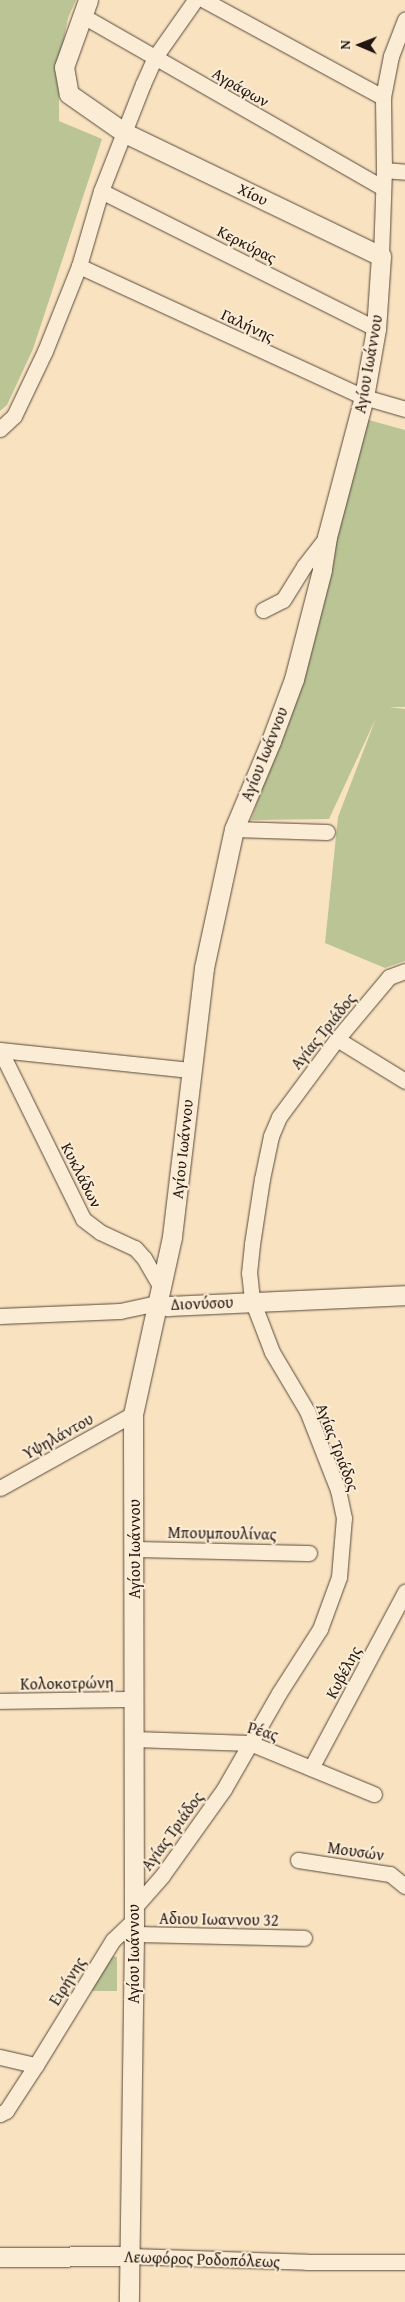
<!DOCTYPE html>
<meta charset="utf-8">
<style>
body{margin:0}
#map{position:relative;width:405px;height:2302px;overflow:hidden;background:#f9e2bf;font-family:"Gentium Book Plus",serif}
div>[style]{position:absolute}
.green>*{inset:0;background:#bac495}
.roads{filter:drop-shadow(0 0 1px #58493d) drop-shadow(0 0 1px #58493d)}
.minor>*{height:15px;margin:-7.5px;padding:0 7.5px;transform-origin:7.5px;border-radius:7.5px;background:#fbecd5}
.tertiary>*{height:19px;margin:-9.5px;padding:0 9.5px;transform-origin:9.5px;border-radius:9.5px;background:#fbecd5}
span{translate:-50% -50%;white-space:nowrap;text-align:center;line-height:1.15;-webkit-text-stroke:4px #fbecd5;paint-order:stroke}
.street-label{font-size:16px;color:#221612}
.north{position:absolute;left:335px;top:20px;width:50px;height:50px;-webkit-text-stroke:4px #fbecd5;paint-order:stroke;rotate:271deg;font-size:14px;font-weight:700;line-height:20px;text-align:center;color:#221612}
.north::after{content:'';display:block;margin:auto;width:18px;height:22px;background:#221612;clip-path:polygon(50% 0,100% 100%,50% 72%,0 100%)}
</style>
<div id="map">
<div class="green">
<i style="clip-path:polygon(0 0,76px 0,68px 18px,59px 65px,59px 121px,102px 139px,33px 349px,7px 405px,0 411px)"></i>
<i style="clip-path:polygon(365px 419px,405px 430px,405px 707px,389px 707px,405px 709px,405px 961px,385px 968px,325px 943px,338px 817px,376px 718px,329px 819px,251px 820px,297px 685px)"></i>
<i style="clip-path:polygon(110px 1956px,117px 1957px,117px 1991px,88px 1991px)"></i>
</div>
<div class="roads">
<div class="minor">
<i style="left:204px;top:0;width:204px;rotate:28.5deg"></i>
<i style="left:83px;top:16px;width:346px;rotate:29.8deg"></i>
<i style="left:384px;top:170px;width:21px;rotate:5deg"></i>
<i style="left:101px;top:191px;width:308px;rotate:26.6deg"></i>
<i style="left:381px;top:256px;width:86px;rotate:-88deg"></i>
<i style="left:384px;top:170px;width:73px;rotate:-90.8deg"></i>
<i style="left:383px;top:97px;width:42px;rotate:-79deg"></i>
<i style="left:391px;top:56px;width:39px;rotate:-69deg"></i>
<i style="left:79px;top:266px;width:314px;rotate:24.7deg"></i>
<i style="left:364px;top:397px;width:43px;rotate:16.3deg"></i>
<i style="left:0;top:429px;width:19px;rotate:-43deg"></i>
<i style="left:14px;top:416px;width:72px;rotate:-64.5deg"></i>
<i style="left:45px;top:351px;width:92px;rotate:-68.2deg"></i>
<i style="left:79px;top:266px;width:78px;rotate:-73.7deg"></i>
<i style="left:101px;top:191px;width:115px;rotate:-68.6deg"></i>
<i style="left:143px;top:84px;width:30px;rotate:-66deg"></i>
<i style="left:155px;top:57px;width:70px;rotate:-54.9deg"></i>
<i style="left:263px;top:610px;width:22px;rotate:-27deg"></i>
<i style="left:283px;top:600px;width:40px;rotate:-58deg"></i>
<i style="left:304px;top:566px;width:37px;rotate:-52deg"></i>
<i style="left:234px;top:829px;width:93px;rotate:1.8deg"></i>
<i style="left:337px;top:1039px;width:80px;rotate:31.7deg"></i>
<i style="left:0;top:1050px;width:188px;rotate:63.8deg"></i>
<i style="left:83px;top:1219px;width:21px;rotate:37deg"></i>
<i style="left:100px;top:1232px;width:38px;rotate:25deg"></i>
<i style="left:135px;top:1248px;width:13px;rotate:48deg"></i>
<i style="left:144px;top:1258px;width:36px;rotate:60deg"></i>
<i style="left:0;top:1050px;width:191px;rotate:6deg"></i>
<i style="left:0;top:1316px;width:120px;rotate:-2.4deg"></i>
<i style="left:120px;top:1311px;width:40px;rotate:-12deg"></i>
<i style="left:0;top:1488px;width:152px;rotate:-29.1deg"></i>
<i style="left:134px;top:1549px;width:175px;rotate:1.3deg"></i>
<i style="left:0;top:1701px;width:134px;rotate:-0.9deg"></i>
<i style="left:134px;top:1739px;width:116px;rotate:2deg"></i>
<i style="left:250px;top:1743px;width:134px;rotate:22.4deg"></i>
<i style="left:311px;top:1768px;width:200px;rotate:-61.9deg"></i>
<i style="left:298px;top:1860px;width:93px;rotate:8.7deg"></i>
<i style="left:390px;top:1874px;width:19px;rotate:39deg"></i>
<i style="left:133px;top:1909px;width:44px;rotate:-48.7deg"></i>
<i style="left:162px;top:1876px;width:107px;rotate:-54.5deg"></i>
<i style="left:224px;top:1789px;width:111px;rotate:-60.2deg"></i>
<i style="left:279px;top:1693px;width:76px;rotate:-57.4deg"></i>
<i style="left:320px;top:1629px;width:55px;rotate:-69.9deg"></i>
<i style="left:339px;top:1577px;width:59px;rotate:-85.2deg"></i>
<i style="left:344px;top:1518px;width:29px;rotate:-102deg"></i>
<i style="left:338px;top:1490px;width:85px;rotate:-111.4deg"></i>
<i style="left:307px;top:1411px;width:69px;rotate:-120.7deg"></i>
<i style="left:272px;top:1352px;width:56px;rotate:-111deg"></i>
<i style="left:252px;top:1300px;width:27px;rotate:-96deg"></i>
<i style="left:249px;top:1273px;width:29px;rotate:-84deg"></i>
<i style="left:252px;top:1244px;width:66px;rotate:-81.3deg"></i>
<i style="left:262px;top:1179px;width:44px;rotate:-78.2deg"></i>
<i style="left:271px;top:1136px;width:21px;rotate:-67deg"></i>
<i style="left:279px;top:1117px;width:97px;rotate:-53.4deg"></i>
<i style="left:337px;top:1039px;width:81px;rotate:-50deg"></i>
<i style="left:389px;top:977px;width:17px;rotate:-21deg"></i>
<i style="left:134px;top:1934px;width:170px;rotate:1.3deg"></i>
<i style="left:0;top:2057px;width:37px;rotate:13deg"></i>
<i style="left:0;top:2114px;width:7px;rotate:-27deg"></i>
<i style="left:6px;top:2111px;width:55px;rotate:-56.9deg"></i>
<i style="left:36px;top:2065px;width:147px;rotate:-58.4deg"></i>
<i style="left:113px;top:1940px;width:28px;rotate:-44deg"></i>
<i style="left:130px;top:2256px;width:177px;rotate:1.9deg"></i>
<i style="left:307px;top:2262px;width:98px"></i>
</div>
<div class="tertiary">
<i style="left:88px;top:0;width:71px;rotate:109.7deg"></i>
<i style="left:64px;top:67px;width:27px;rotate:80deg"></i>
<i style="left:69px;top:94px;width:68px;rotate:34.9deg"></i>
<i style="left:125px;top:133px;width:284px;rotate:25.7deg"></i>
<i style="left:381px;top:256px;width:73px;rotate:93.9deg"></i>
<i style="left:376px;top:329px;width:69px;rotate:100deg"></i>
<i style="left:364px;top:397px;width:145px;rotate:104.8deg"></i>
<i style="left:327px;top:537px;width:33px;rotate:99deg"></i>
<i style="left:322px;top:570px;width:113px;rotate:104.4deg"></i>
<i style="left:294px;top:679px;width:66px;rotate:110.4deg"></i>
<i style="left:271px;top:741px;width:95px;rotate:112.8deg"></i>
<i style="left:234px;top:829px;width:142px;rotate:102.2deg"></i>
<i style="left:204px;top:968px;width:271px;rotate:96.8deg"></i>
<i style="left:172px;top:1237px;width:181px;rotate:102.4deg"></i>
<i style="left:133px;top:1414px;width:520px;rotate:89.89deg"></i>
<i style="left:134px;top:1934px;width:368px;rotate:90.8deg"></i>
<i style="left:159px;top:1303px;width:9px;rotate:21deg"></i>
<i style="left:167px;top:1306px;width:238px;rotate:-2.6deg"></i>
<i style="left:0;top:2257px;width:130px;rotate:-0.4deg"></i>
</div>
</div>
<div class="street-label">
<span style="left:241px;top:87px;rotate:30deg">Αγράφων</span>
<span style="left:253px;top:194px;rotate:26deg">Χίου</span>
<span style="left:247px;top:244px;rotate:27deg">Κερκύρας</span>
<span style="left:248px;top:325px;rotate:25deg">Γαλήνης</span>
<span style="left:368px;top:364px;rotate:-80deg">Αγίου Ιωάννου</span>
<span style="left:264px;top:754px;rotate:-68deg">Αγίου Ιωάννου</span>
<span style="left:323px;top:1031px;rotate:-51deg">Αγίας Τριάδος</span>
<span style="left:182px;top:1149px;rotate:-84deg">Αγίου Ιωάννου</span>
<span style="left:82px;top:1175px;rotate:63deg">Κυκλάδων</span>
<span style="left:202px;top:1303px;rotate:-2deg">Διονύσου</span>
<span style="left:58px;top:1436px;rotate:-29deg">Υψηλάντου</span>
<span style="left:338px;top:1447px;rotate:69deg">Αγίας Τριάδος</span>
<span style="left:222px;top:1533px;rotate:1deg">Μπουμπουλίνας</span>
<span style="left:134px;top:1549px;rotate:-90deg">Αγίου Ιωάννου</span>
<span style="left:343px;top:1672px;rotate:-62deg">Κυβέλης</span>
<span style="left:67px;top:1683px;rotate:-1deg">Κολοκοτρώνη</span>
<span style="left:263px;top:1731px;rotate:16deg">Ρέας</span>
<span style="left:172px;top:1831px;rotate:-54deg">Αγίας Τριάδος</span>
<span style="left:356px;top:1851px;rotate:8deg">Μουσών</span>
<span style="left:219px;top:1919px;rotate:1deg">Αδιου Ιωαννου 32</span>
<span style="left:133px;top:1954px;rotate:-90deg">Αγίου Ιωάννου</span>
<span style="left:67px;top:1981px;rotate:-58deg">Ειρήνης</span>
<span style="left:202px;top:2259px;rotate:2deg">Λεωφόρος Ροδοπόλεως</span>
</div>
<div class="north">N</div>
</div>
